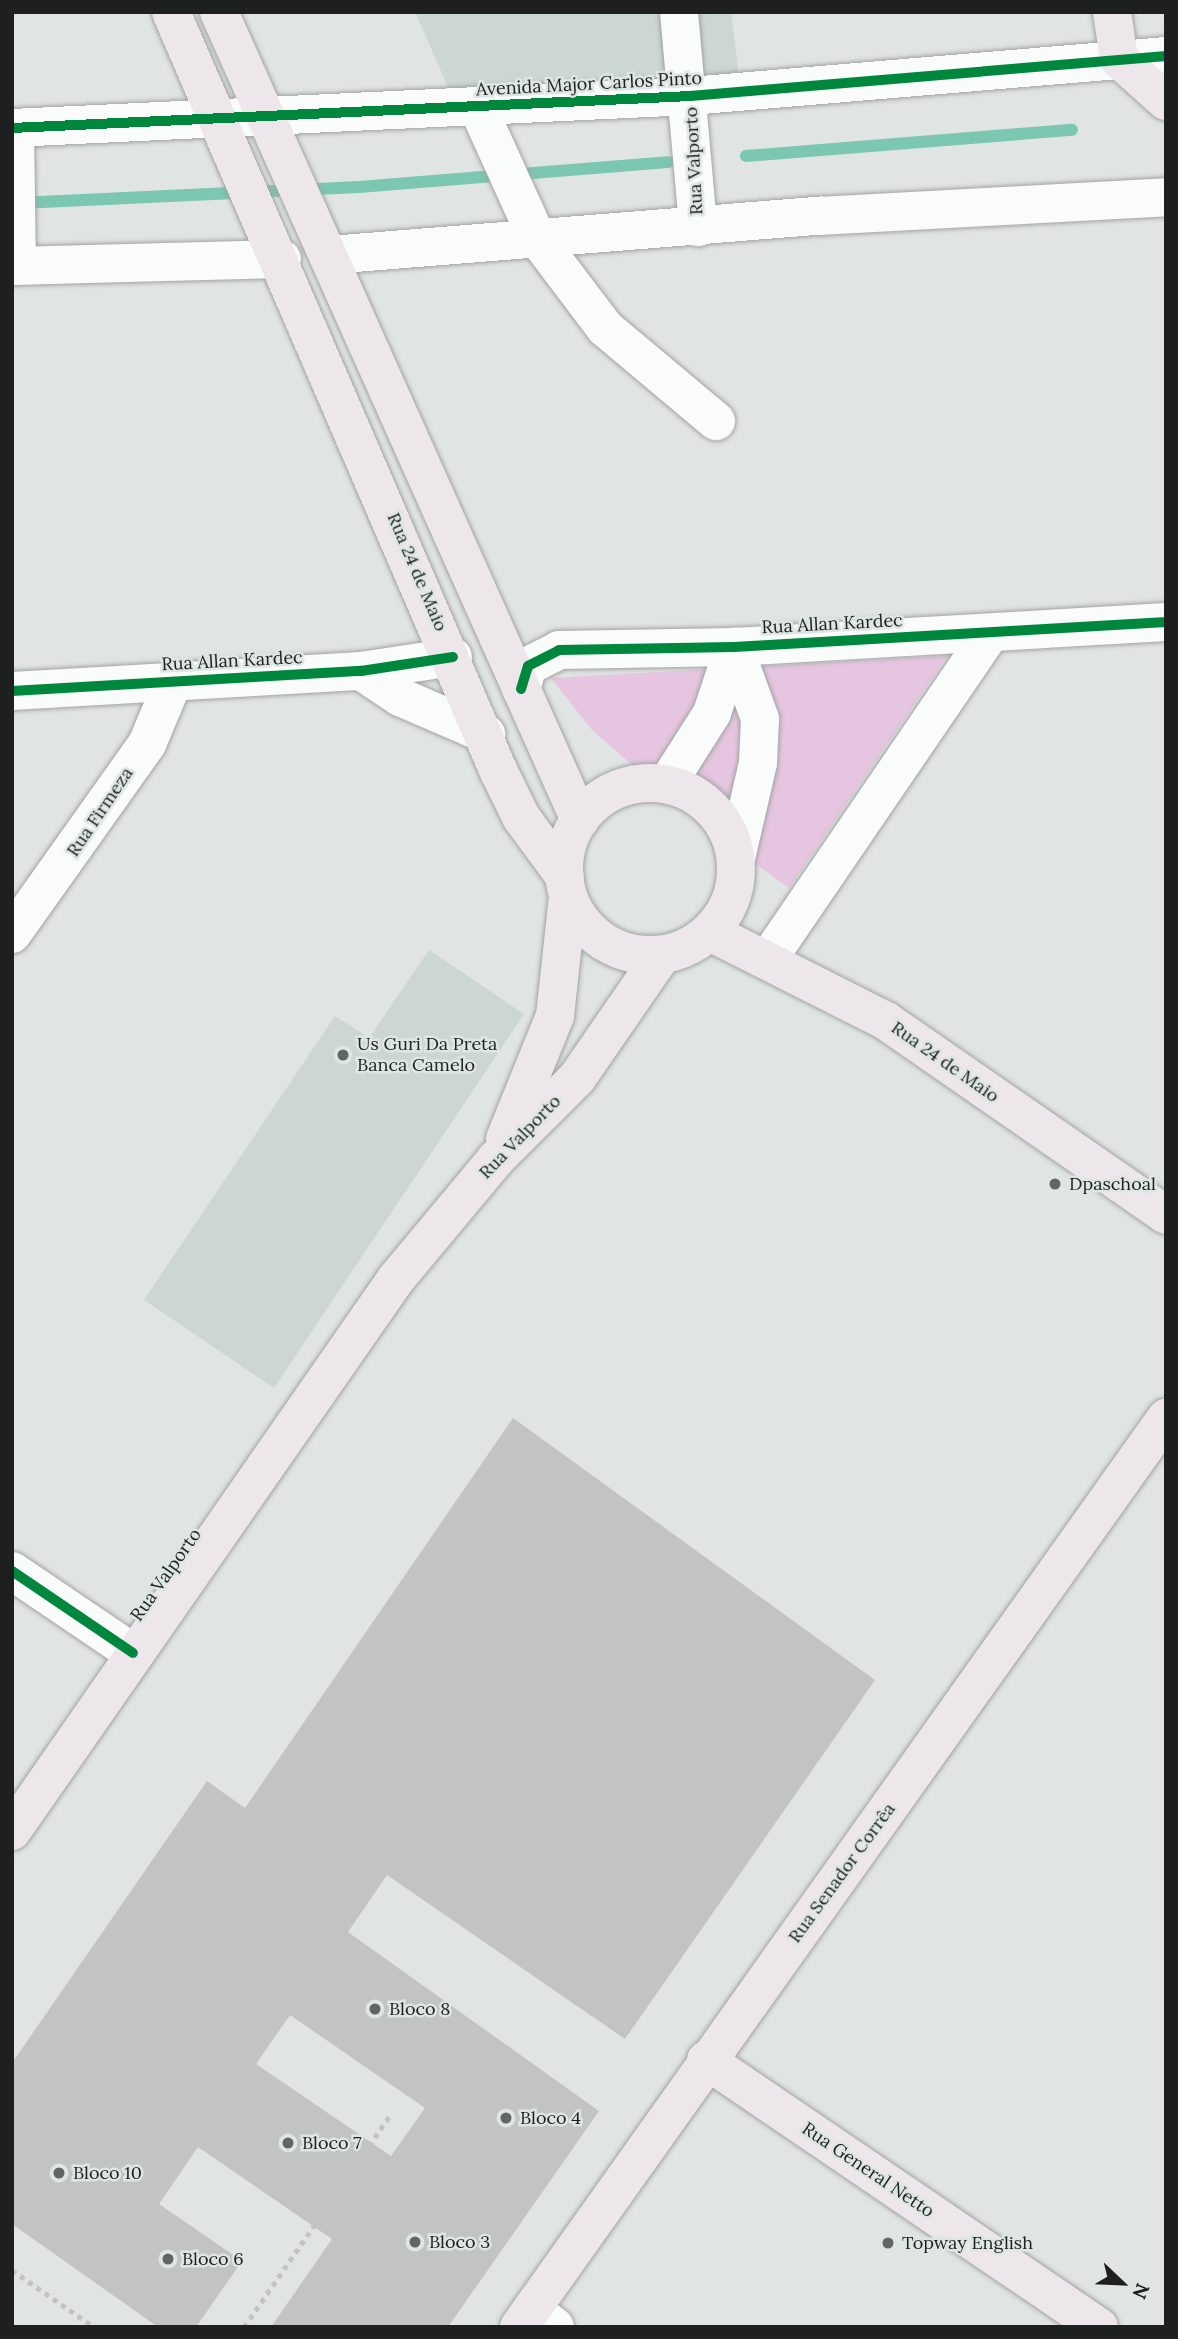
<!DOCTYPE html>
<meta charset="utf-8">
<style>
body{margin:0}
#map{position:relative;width:1178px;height:2339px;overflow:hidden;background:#e0e4e2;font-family:Lora,serif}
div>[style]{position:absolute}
.built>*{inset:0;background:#ccd6d2}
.green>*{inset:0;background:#e6c5e0}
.stream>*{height:12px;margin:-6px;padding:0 6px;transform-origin:6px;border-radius:6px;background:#7bc7b1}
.building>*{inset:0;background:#c1c4c3}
.path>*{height:4.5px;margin-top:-2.25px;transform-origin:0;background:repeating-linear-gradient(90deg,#c2c3c3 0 5px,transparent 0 10px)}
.roads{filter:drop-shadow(0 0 2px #a1a4a2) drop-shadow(0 0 2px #a1a4a2)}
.minor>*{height:38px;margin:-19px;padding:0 19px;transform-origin:19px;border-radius:19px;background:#fafbfb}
.major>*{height:38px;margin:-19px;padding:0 19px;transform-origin:19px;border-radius:19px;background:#ede6eb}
.major>.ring{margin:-19px;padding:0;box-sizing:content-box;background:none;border:38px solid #ede6eb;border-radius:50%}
.cycleway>*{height:10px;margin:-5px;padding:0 5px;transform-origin:5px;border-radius:5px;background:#00873e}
.dots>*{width:19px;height:19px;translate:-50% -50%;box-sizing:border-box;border:4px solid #dee6e3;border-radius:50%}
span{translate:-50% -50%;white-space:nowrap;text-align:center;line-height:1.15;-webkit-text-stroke:5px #dee6e3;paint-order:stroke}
.street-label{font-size:18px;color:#1d201f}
.poi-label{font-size:18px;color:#1d201f}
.left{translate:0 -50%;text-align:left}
.frame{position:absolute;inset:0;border:14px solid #1d201f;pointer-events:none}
.north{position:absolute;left:1087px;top:2248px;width:70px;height:70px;-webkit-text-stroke:5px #dee6e3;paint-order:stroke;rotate:113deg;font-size:19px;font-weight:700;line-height:28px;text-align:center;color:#1d201f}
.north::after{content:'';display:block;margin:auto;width:24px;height:32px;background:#1d201f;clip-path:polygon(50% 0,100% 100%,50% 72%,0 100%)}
</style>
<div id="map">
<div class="built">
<i style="clip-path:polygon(415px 12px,731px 12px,739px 76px,452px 96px)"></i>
<i style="clip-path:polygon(429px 950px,524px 1014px,274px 1388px,144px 1300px,335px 1016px,369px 1038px)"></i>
</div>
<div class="green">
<i style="clip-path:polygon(947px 656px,789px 888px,691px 816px,592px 730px,551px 678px)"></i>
</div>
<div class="stream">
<i style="left:746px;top:156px;width:327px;rotate:-4.6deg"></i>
<i style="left:20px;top:203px;width:339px;rotate:-2.7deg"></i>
<i style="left:359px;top:187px;width:310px;rotate:-4.6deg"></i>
</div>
<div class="building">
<i style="clip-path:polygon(evenodd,513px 1418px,875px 1680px,625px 2039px,387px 1875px,348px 1932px,599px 2111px,448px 2327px,271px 2327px,332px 2239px,198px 2147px,159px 2204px,242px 2261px,196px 2327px,158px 2327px,12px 2224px,12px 2063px,207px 1781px,245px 1808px,513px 1418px,290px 2015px,425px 2108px,391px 2156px,256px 2064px,290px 2015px)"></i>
</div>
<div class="path">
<i style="left:12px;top:2270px;width:100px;rotate:34.8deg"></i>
<i style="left:244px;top:2327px;width:257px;rotate:-55.4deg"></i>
</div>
<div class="roads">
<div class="minor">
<i style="left:679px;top:12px;width:216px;rotate:84.9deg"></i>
<i style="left:478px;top:108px;width:143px;rotate:65.6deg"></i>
<i style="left:537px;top:238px;width:113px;rotate:52.9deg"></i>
<i style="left:605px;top:328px;width:145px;rotate:40deg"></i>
<i style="left:12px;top:128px;width:679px;rotate:-2.7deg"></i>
<i style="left:690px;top:96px;width:478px;rotate:-4.8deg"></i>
<i style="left:15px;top:128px;width:138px;rotate:89.2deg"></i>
<i style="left:330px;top:255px;width:491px;rotate:-4.6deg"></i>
<i style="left:819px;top:216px;width:348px;rotate:-3.1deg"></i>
<i style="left:12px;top:266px;width:270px;rotate:-1.5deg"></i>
<i style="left:734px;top:647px;width:77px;rotate:70.1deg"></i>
<i style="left:760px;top:719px;width:44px;rotate:92.6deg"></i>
<i style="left:758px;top:763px;width:98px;rotate:103deg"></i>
<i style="left:361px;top:671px;width:47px;rotate:33.7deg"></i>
<i style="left:400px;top:697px;width:94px;rotate:23.3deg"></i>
<i style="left:521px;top:689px;width:24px;rotate:-73deg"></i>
<i style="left:528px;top:666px;width:35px;rotate:-27deg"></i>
<i style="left:559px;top:650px;width:175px;rotate:-1deg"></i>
<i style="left:734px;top:647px;width:433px;rotate:-3.3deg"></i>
<i style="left:12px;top:691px;width:350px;rotate:-3.3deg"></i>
<i style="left:361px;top:671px;width:93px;rotate:-8.7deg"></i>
<i style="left:667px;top:784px;width:84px;rotate:-57.6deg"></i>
<i style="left:712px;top:713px;width:70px;rotate:-71.6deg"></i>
<i style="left:12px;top:934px;width:233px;rotate:-54.6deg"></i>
<i style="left:147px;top:744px;width:67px;rotate:-67.2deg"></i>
<i style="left:768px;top:959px;width:394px;rotate:-55.7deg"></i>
<i style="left:12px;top:1571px;width:146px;rotate:34.1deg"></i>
<i style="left:532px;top:2309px;width:29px;rotate:38deg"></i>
</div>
<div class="major">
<i style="left:171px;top:12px;width:828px;rotate:66.66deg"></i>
<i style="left:499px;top:772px;width:50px;rotate:63.9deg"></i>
<i style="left:521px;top:817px;width:74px;rotate:53.7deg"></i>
<i style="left:219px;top:12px;width:885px;rotate:65.93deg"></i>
<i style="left:1112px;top:12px;width:48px;rotate:81.5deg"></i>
<i style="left:1119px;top:59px;width:63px;rotate:41.8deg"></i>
<i class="ring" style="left:564px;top:783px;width:134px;height:134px"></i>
<i style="left:710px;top:932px;width:197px;rotate:26.8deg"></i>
<i style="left:886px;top:1021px;width:341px;rotate:34.7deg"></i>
<i style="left:505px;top:1139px;width:133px;rotate:-67.9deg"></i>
<i style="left:555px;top:1016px;width:121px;rotate:-83.8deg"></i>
<i style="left:12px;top:1831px;width:672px;rotate:-55.18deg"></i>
<i style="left:396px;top:1279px;width:156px;rotate:-50.2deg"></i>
<i style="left:496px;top:1159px;width:115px;rotate:-45deg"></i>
<i style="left:577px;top:1078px;width:150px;rotate:-55.4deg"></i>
<i style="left:706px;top:2060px;width:475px;rotate:34.2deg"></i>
<i style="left:519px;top:2327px;width:1116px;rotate:-54.56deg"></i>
</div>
</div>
<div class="cycleway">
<i style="left:12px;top:128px;width:679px;rotate:-2.7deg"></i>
<i style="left:690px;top:96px;width:478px;rotate:-4.8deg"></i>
<i style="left:521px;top:689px;width:24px;rotate:-73deg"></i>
<i style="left:528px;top:666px;width:35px;rotate:-27deg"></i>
<i style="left:559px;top:650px;width:175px;rotate:-1deg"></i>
<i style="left:734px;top:647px;width:433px;rotate:-3.3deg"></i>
<i style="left:12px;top:691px;width:350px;rotate:-3.3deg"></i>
<i style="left:361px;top:671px;width:93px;rotate:-8.7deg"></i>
<i style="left:12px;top:1571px;width:146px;rotate:34.1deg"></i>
</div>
<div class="dots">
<i style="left:343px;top:1055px;background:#616563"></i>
<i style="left:1055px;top:1184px;background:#616563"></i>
<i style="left:375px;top:2009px;background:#616563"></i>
<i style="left:506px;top:2118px;background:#616563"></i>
<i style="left:288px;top:2143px;background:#616563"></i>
<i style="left:59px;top:2173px;background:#616563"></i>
<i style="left:415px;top:2242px;background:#616563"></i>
<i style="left:888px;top:2243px;background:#616563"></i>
<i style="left:168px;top:2259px;background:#616563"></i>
</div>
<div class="street-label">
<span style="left:589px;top:84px;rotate:-3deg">Avenida Major Carlos Pinto</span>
<span style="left:694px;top:161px;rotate:-93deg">Rua Valporto</span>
<span style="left:417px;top:572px;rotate:67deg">Rua 24 de Maio</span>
<span style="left:832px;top:624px;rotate:-3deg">Rua Allan Kardec</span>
<span style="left:232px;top:661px;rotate:-3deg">Rua Allan Kardec</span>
<span style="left:100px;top:812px;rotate:-56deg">Rua Firmeza</span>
<span style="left:945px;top:1062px;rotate:35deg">Rua 24 de Maio</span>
<span style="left:520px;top:1137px;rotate:-46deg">Rua Valporto</span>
<span style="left:166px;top:1575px;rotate:-55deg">Rua Valporto</span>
<span style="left:842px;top:1873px;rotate:-54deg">Rua Senador Corrêa</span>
<span style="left:868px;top:2170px;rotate:34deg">Rua General Netto</span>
</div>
<div class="poi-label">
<span class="left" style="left:357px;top:1055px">Us Guri Da Preta<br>Banca Camelo</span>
<span class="left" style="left:1069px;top:1184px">Dpaschoal</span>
<span class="left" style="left:389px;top:2009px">Bloco 8</span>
<span class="left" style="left:520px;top:2118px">Bloco 4</span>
<span class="left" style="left:302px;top:2143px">Bloco 7</span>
<span class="left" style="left:73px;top:2173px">Bloco 10</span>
<span class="left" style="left:429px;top:2242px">Bloco 3</span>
<span class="left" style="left:902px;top:2243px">Topway English</span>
<span class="left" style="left:182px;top:2259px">Bloco 6</span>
</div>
<div class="frame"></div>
<div class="north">N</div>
</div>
